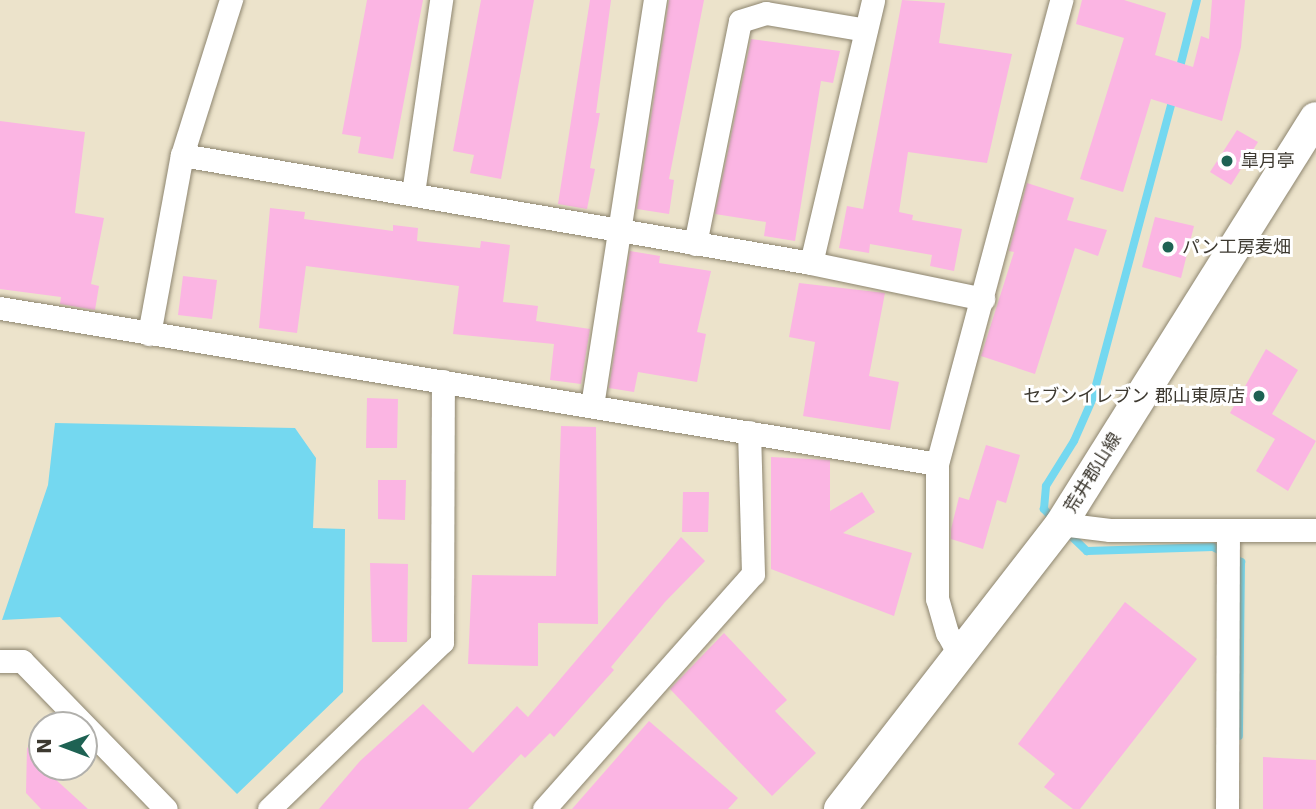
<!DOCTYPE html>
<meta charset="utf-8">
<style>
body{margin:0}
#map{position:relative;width:1316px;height:809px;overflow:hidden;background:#ece3cb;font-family:"DejaVu Sans","Noto Sans JP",sans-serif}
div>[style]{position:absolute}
.water>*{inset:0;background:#74d8f0}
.stream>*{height:8px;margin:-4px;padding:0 4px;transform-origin:4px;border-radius:4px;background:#74d8f0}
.building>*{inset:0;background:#fbb5e3}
.roads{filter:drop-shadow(0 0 2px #8d856f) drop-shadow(0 0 2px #8d856f)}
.minor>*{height:23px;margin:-11.5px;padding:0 11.5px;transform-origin:11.5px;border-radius:11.5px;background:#fff}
.secondary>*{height:32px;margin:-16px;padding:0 16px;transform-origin:16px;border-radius:16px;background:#fff}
.dots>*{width:19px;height:19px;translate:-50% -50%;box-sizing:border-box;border:4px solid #fff;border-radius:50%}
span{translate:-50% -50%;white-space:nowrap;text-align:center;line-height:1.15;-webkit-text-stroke:6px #fff;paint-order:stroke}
.poi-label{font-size:18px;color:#3d3930}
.left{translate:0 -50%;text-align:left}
.right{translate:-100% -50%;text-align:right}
.street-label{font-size:18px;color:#3d3930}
.north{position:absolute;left:28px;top:711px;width:70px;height:70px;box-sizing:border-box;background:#fff;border:2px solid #b1b0ac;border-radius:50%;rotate:270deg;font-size:19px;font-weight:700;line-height:28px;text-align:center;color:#3d3930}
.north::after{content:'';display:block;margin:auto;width:24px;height:32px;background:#1e6253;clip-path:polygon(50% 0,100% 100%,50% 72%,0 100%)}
</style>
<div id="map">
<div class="water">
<i style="clip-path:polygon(55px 423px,295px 428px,316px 458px,313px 528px,345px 529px,343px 692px,237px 794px,60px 617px,2px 620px,48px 485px)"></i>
</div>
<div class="stream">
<i style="left:1179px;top:71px;width:73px;rotate:-75.8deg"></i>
<i style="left:1056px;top:522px;width:18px;rotate:-133deg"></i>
<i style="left:1044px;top:509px;width:23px;rotate:-85deg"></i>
<i style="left:1046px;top:486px;width:53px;rotate:-58.1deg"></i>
<i style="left:1074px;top:441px;width:45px;rotate:-66.3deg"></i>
<i style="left:1092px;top:400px;width:314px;rotate:-75deg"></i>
<i style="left:1066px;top:531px;width:29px;rotate:44deg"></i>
<i style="left:1087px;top:551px;width:126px;rotate:-1.8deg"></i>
<i style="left:1213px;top:547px;width:32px;rotate:28deg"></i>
<i style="left:1241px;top:562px;width:174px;rotate:90.7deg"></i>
</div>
<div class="building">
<i style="clip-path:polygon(367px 0,423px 0,393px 159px,358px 153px,361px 137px,342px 134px)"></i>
<i style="clip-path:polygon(481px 0,534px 0,501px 179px,470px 173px,474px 155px,453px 151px)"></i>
<i style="clip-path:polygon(590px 0,611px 0,596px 113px,600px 113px,590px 168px,595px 169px,587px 209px,558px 204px)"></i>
<i style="clip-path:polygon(669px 0,704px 0,669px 179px,674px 180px,669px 214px,637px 209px)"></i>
<i style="clip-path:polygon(902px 0,945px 3px,939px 43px,1012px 54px,987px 163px,908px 152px,899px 212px,913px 215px,912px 220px,962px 229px,954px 271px,930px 266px,932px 255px,870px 244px,869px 253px,839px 248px,847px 206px,863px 209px)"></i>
<i style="clip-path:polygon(1082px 0,1124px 0,1166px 13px,1155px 55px,1193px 67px,1201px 36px,1209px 39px,1212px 0,1245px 0,1241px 47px,1222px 121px,1151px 99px,1123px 192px,1080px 179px,1124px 38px,1076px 24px)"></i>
<i style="clip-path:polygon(751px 39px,840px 51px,833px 83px,821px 81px,795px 241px,764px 236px,766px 222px,715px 214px)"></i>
<i style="clip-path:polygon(0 121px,85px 132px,75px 213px,104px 218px,91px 284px,99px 286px,95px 310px,60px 304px,61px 297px,0 289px)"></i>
<i style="clip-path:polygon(1237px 130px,1258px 142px,1231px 185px,1210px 172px)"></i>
<i style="clip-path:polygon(1027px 183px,1074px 198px,1067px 220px,1107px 230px,1098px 256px,1075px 248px,1035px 374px,981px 356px,1014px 252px,1009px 251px)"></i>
<i style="clip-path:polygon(270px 208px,305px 212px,304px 219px,393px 231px,393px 225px,418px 228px,417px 241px,480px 248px,481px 241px,510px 245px,503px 302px,538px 306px,536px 321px,590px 329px,581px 384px,550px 380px,554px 344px,453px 334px,459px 286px,306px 266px,297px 333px,259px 328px)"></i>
<i style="clip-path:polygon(1155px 217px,1194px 226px,1181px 278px,1142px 267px)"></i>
<i style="clip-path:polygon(630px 251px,660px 256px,659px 263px,711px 271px,697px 332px,706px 334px,697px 382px,638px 372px,634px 392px,609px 388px)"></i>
<i style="clip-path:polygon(183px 276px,217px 280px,212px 319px,178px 315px)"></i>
<i style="clip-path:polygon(799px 283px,885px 293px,869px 376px,899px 382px,890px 430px,803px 416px,815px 342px,789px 337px)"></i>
<i style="clip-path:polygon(1266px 349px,1298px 370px,1272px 414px,1316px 441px,1288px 491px,1256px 471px,1275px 439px,1230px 413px)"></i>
<i style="clip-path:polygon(367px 398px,398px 399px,397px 448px,366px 448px)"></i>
<i style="clip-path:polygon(561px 426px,596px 427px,598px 624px,538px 623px,538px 666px,468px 664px,472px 575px,556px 576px)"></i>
<i style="clip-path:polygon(986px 445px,1020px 455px,1006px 503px,997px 500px,983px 549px,951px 539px,951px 529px,959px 497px,969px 500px)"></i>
<i style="clip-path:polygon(771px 457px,830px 460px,830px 511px,862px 492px,875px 512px,843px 533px,912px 553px,894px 616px,771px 569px)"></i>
<i style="clip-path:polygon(378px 480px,406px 480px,405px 520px,378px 519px)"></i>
<i style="clip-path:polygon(683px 492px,709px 492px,708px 532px,682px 532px)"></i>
<i style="clip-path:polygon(681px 537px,705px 561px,665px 602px,611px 667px,614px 670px,554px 737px,550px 733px,525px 758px,521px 754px,468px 809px,319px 809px,360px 761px,423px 704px,473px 753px,517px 706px,528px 717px)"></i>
<i style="clip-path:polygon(370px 563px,408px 564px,407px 642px,372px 642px)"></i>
<i style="clip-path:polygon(1125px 602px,1197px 659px,1080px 809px,1073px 809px,1044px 787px,1055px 774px,1018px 744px)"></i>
<i style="clip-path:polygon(724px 633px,787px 700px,775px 711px,816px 753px,772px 796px,670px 689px)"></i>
<i style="clip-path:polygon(649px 721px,738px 798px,728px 809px,572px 809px)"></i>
<i style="clip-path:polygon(27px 747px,42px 767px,88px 809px,41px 809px,26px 793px)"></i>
<i style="clip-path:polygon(1263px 757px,1316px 760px,1316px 809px,1263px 809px)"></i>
</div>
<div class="roads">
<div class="minor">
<i style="left:182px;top:155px;width:638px;rotate:9.74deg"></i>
<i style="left:811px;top:263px;width:176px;rotate:11.8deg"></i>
<i style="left:413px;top:193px;width:195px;rotate:-81.7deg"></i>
<i style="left:695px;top:244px;width:227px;rotate:-78.6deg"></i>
<i style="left:740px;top:21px;width:27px;rotate:-17deg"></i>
<i style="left:766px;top:13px;width:101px;rotate:9.6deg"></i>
<i style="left:811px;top:263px;width:270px;rotate:-76.7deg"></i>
<i style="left:0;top:308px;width:950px;rotate:9.45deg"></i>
<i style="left:149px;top:334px;width:182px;rotate:-79.6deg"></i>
<i style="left:182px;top:155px;width:163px;rotate:-72.5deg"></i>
<i style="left:592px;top:406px;width:411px;rotate:-81.2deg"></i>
<i style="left:1061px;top:524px;width:49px;rotate:7deg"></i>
<i style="left:1110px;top:530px;width:206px"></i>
<i style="left:960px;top:656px;width:26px;rotate:-119deg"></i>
<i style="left:947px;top:633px;width:35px;rotate:-106deg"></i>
<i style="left:937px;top:599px;width:135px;rotate:-90deg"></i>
<i style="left:937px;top:464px;width:480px;rotate:-75deg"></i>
<i style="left:0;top:661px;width:22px"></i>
<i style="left:22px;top:661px;width:206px;rotate:45.8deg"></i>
<i style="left:269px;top:809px;width:240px;rotate:-44deg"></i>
<i style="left:442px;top:642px;width:261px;rotate:-89.8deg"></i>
<i style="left:544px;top:809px;width:314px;rotate:-48.4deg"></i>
<i style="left:753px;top:574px;width:142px;rotate:-91.6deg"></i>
<i style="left:1227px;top:809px;width:279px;rotate:-89.8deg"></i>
</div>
<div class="secondary">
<i style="left:840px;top:809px;width:361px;rotate:-52.2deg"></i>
<i style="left:1061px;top:524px;width:479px;rotate:-57.9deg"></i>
</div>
</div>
<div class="dots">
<i style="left:1227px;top:161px;background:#1e6253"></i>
<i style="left:1168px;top:247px;background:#1e6253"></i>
<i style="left:1259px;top:396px;background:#1e6253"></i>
</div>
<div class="poi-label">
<span class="left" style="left:1241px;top:161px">皐月亭</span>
<span class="left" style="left:1182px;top:247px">パン工房麦畑</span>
<span class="right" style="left:1245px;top:396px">セブンイレブン 郡山東原店</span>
</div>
<div class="street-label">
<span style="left:1093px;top:473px;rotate:-58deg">荒井郡山線</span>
</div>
<div class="north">N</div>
</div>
